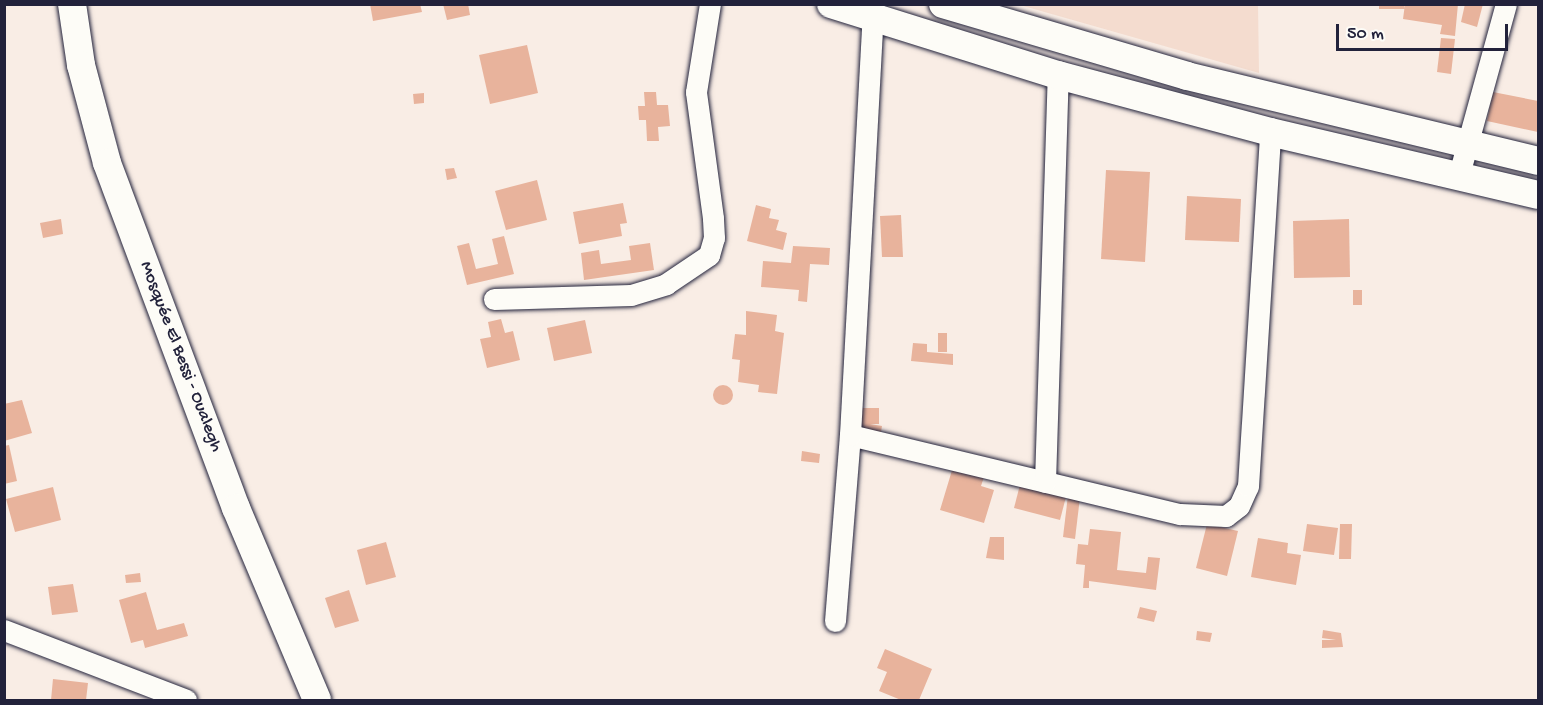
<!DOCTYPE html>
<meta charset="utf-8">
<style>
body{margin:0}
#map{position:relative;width:1543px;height:705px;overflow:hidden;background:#f9ede5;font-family:"Gochi Hand",sans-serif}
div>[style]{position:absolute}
.built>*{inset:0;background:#f4dccf}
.building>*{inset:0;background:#e8b39c}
.round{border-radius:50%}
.roads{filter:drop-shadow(0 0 2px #22223b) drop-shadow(0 0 2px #22223b)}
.street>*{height:21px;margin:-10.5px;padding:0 10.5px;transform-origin:10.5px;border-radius:10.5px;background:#fdfcf7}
.secondary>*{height:28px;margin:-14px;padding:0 14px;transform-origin:14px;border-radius:14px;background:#fdfcf7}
span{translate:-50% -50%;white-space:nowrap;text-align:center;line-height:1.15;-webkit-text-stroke:6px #fdfcf7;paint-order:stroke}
.street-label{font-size:18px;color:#22223b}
.frame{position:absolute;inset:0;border:6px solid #22223b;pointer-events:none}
.scale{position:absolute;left:1336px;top:24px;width:172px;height:27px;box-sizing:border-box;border:3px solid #22223b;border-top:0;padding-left:8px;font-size:18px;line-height:21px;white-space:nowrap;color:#22223b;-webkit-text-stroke:4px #fdfcf7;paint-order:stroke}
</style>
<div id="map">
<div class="built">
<i style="clip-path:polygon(1020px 5px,1258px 5px,1259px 73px)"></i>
</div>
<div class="building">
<i style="clip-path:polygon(370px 4px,420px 4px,422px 12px,373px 21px)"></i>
<i style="clip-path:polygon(443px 4px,468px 4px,470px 15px,447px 20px)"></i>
<i style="clip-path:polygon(1379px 4px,1404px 4px,1405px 9px,1379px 9px)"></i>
<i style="clip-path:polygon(1405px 4px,1458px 4px,1455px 36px,1440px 34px,1442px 25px,1403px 19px)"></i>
<i style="clip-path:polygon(1465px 4px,1483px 4px,1477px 27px,1461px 22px)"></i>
<i style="clip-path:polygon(1441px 38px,1455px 39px,1451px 74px,1437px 72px)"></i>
<i style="clip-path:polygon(527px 45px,538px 93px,490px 104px,479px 55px)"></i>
<i style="clip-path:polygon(644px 92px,656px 92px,657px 105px,668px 105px,670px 126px,658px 127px,659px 141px,647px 141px,646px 120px,639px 120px,638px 106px,645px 106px)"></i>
<i style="clip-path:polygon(1493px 92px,1538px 101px,1538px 132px,1487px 121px)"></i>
<i style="clip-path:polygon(424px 93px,424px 103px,414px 104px,413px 94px)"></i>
<i style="clip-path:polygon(454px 168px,457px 178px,447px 180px,445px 169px)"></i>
<i style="clip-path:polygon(1106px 170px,1150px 172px,1145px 262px,1101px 259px)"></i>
<i style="clip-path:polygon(537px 180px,547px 220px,506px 230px,495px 191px)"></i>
<i style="clip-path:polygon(1187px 196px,1241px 199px,1239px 242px,1185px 240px)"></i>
<i style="clip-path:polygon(623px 203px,627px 223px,620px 224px,622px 236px,579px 244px,573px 212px)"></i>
<i style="clip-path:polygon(756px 205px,771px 209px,769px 218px,779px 220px,776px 230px,787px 233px,783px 250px,747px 241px)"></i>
<i style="clip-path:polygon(901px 215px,903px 257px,882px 257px,880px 216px)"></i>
<i style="clip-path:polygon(61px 219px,63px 234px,43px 238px,40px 223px)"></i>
<i style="clip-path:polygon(1349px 219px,1350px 277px,1294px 278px,1293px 221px)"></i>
<i style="clip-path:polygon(504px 236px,514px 274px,467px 285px,457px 246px,469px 243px,476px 269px,498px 264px,492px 239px)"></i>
<i style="clip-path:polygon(650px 243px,654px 270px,584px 280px,581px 253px,599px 250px,601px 264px,631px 260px,629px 246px)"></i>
<i style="clip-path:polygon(793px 246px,830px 248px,829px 265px,810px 264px,807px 302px,798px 301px,799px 290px,761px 287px,763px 261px,791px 263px)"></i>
<i style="clip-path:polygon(1353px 290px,1362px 290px,1362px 305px,1353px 305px)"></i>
<i style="clip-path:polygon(746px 311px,777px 315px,775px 331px,784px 333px,777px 394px,758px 392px,759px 385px,738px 382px,740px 360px,732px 359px,735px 334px,746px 335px)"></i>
<i style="clip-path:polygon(501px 319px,505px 333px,513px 331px,520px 360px,487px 368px,480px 339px,491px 337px,488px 322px)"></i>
<i style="clip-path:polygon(585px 320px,592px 353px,554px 361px,547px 328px)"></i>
<i style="clip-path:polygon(938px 333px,947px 333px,947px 352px,938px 352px)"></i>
<i style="clip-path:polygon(913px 343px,927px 344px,927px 352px,953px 354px,953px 365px,911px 361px)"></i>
<i class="round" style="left:713px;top:385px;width:20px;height:20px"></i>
<i style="clip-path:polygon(22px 400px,32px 433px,4px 441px,4px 404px)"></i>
<i style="clip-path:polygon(856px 408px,879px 408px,879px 424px,870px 424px,882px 426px,880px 438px,854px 433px)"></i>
<i style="clip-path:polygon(9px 445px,17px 481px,4px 484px,4px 446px)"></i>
<i style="clip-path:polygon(802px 451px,820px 454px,819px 463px,801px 461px)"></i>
<i style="clip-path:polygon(953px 467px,984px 477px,981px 486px,994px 490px,984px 523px,940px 510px)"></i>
<i style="clip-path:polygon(1022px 477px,1068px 489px,1060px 520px,1014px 508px)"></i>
<i style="clip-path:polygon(53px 487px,61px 520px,15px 532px,6px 499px)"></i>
<i style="clip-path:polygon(1069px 487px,1081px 489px,1075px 539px,1063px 537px)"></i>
<i style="clip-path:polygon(1207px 524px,1238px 531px,1227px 576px,1196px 568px)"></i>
<i style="clip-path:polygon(1307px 524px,1338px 528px,1334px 555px,1303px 551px)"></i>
<i style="clip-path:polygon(1340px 524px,1352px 524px,1351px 559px,1339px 559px)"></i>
<i style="clip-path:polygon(1090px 529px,1121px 532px,1117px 570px,1146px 573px,1148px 557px,1160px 558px,1156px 590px,1089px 581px,1089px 588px,1083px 588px,1085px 565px,1076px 564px,1078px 544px,1088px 545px)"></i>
<i style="clip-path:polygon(990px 537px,1004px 537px,1004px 560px,986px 558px)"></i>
<i style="clip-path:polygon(1258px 538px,1288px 543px,1287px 553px,1301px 555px,1296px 585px,1251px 577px)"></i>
<i style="clip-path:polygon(386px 542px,396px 577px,366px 585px,357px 550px)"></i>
<i style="clip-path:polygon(140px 573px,141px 582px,126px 583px,125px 575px)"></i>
<i style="clip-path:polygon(73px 584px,78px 612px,52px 615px,48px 587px)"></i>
<i style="clip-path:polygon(349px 590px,359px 621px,335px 628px,325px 598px)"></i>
<i style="clip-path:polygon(146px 592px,157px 630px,184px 623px,188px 636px,145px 648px,143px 640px,131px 643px,119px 600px)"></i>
<i style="clip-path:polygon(1140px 607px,1157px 611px,1154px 622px,1137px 618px)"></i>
<i style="clip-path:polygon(1323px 630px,1341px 633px,1343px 647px,1322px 648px,1322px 640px,1336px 640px,1322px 638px)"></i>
<i style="clip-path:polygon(1197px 631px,1212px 633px,1210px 642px,1196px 640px)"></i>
<i style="clip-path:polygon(885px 649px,932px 669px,919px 700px,901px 700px,879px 691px,887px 672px,877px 668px)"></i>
<i style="clip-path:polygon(53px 679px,88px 683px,86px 700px,51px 700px)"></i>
</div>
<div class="roads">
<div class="street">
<i style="left:1458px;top:178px;width:180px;rotate:-74.6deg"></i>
<i style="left:494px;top:299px;width:137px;rotate:-1.7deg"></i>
<i style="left:631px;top:295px;width:37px;rotate:-17deg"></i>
<i style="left:666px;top:284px;width:52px;rotate:-34deg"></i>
<i style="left:709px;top:255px;width:18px;rotate:-74deg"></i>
<i style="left:714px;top:238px;width:20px;rotate:-93deg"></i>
<i style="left:713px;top:218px;width:127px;rotate:-97.7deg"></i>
<i style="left:696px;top:92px;width:89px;rotate:-81deg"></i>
<i style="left:850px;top:435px;width:339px;rotate:13.5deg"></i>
<i style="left:1180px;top:514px;width:46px;rotate:2.5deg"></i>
<i style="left:1226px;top:516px;width:16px;rotate:-38deg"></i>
<i style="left:1239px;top:506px;width:22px;rotate:-66deg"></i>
<i style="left:1248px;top:486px;width:355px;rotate:-86.4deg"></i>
<i style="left:1045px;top:482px;width:407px;rotate:-88.2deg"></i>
<i style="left:835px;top:621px;width:187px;rotate:-85.4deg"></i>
<i style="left:850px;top:435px;width:431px;rotate:-86.9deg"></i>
<i style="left:4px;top:630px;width:195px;rotate:21deg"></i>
</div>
<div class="secondary">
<i style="left:72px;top:4px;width:62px;rotate:81.6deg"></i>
<i style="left:81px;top:65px;width:101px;rotate:75.1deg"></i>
<i style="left:107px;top:163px;width:368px;rotate:69.5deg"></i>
<i style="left:236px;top:508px;width:208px;rotate:67.1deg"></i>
<i style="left:831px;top:4px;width:238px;rotate:17.4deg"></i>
<i style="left:1058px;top:75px;width:220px;rotate:15deg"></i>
<i style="left:1270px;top:132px;width:275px;rotate:13.2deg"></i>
<i style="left:943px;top:4px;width:254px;rotate:16.4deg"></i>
<i style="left:1187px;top:76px;width:361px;rotate:13.6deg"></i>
</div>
</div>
<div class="street-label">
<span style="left:180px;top:357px;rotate:69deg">Mosquée El Bessi - Oualegh</span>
</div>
<div class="frame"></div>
<div class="scale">50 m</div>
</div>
